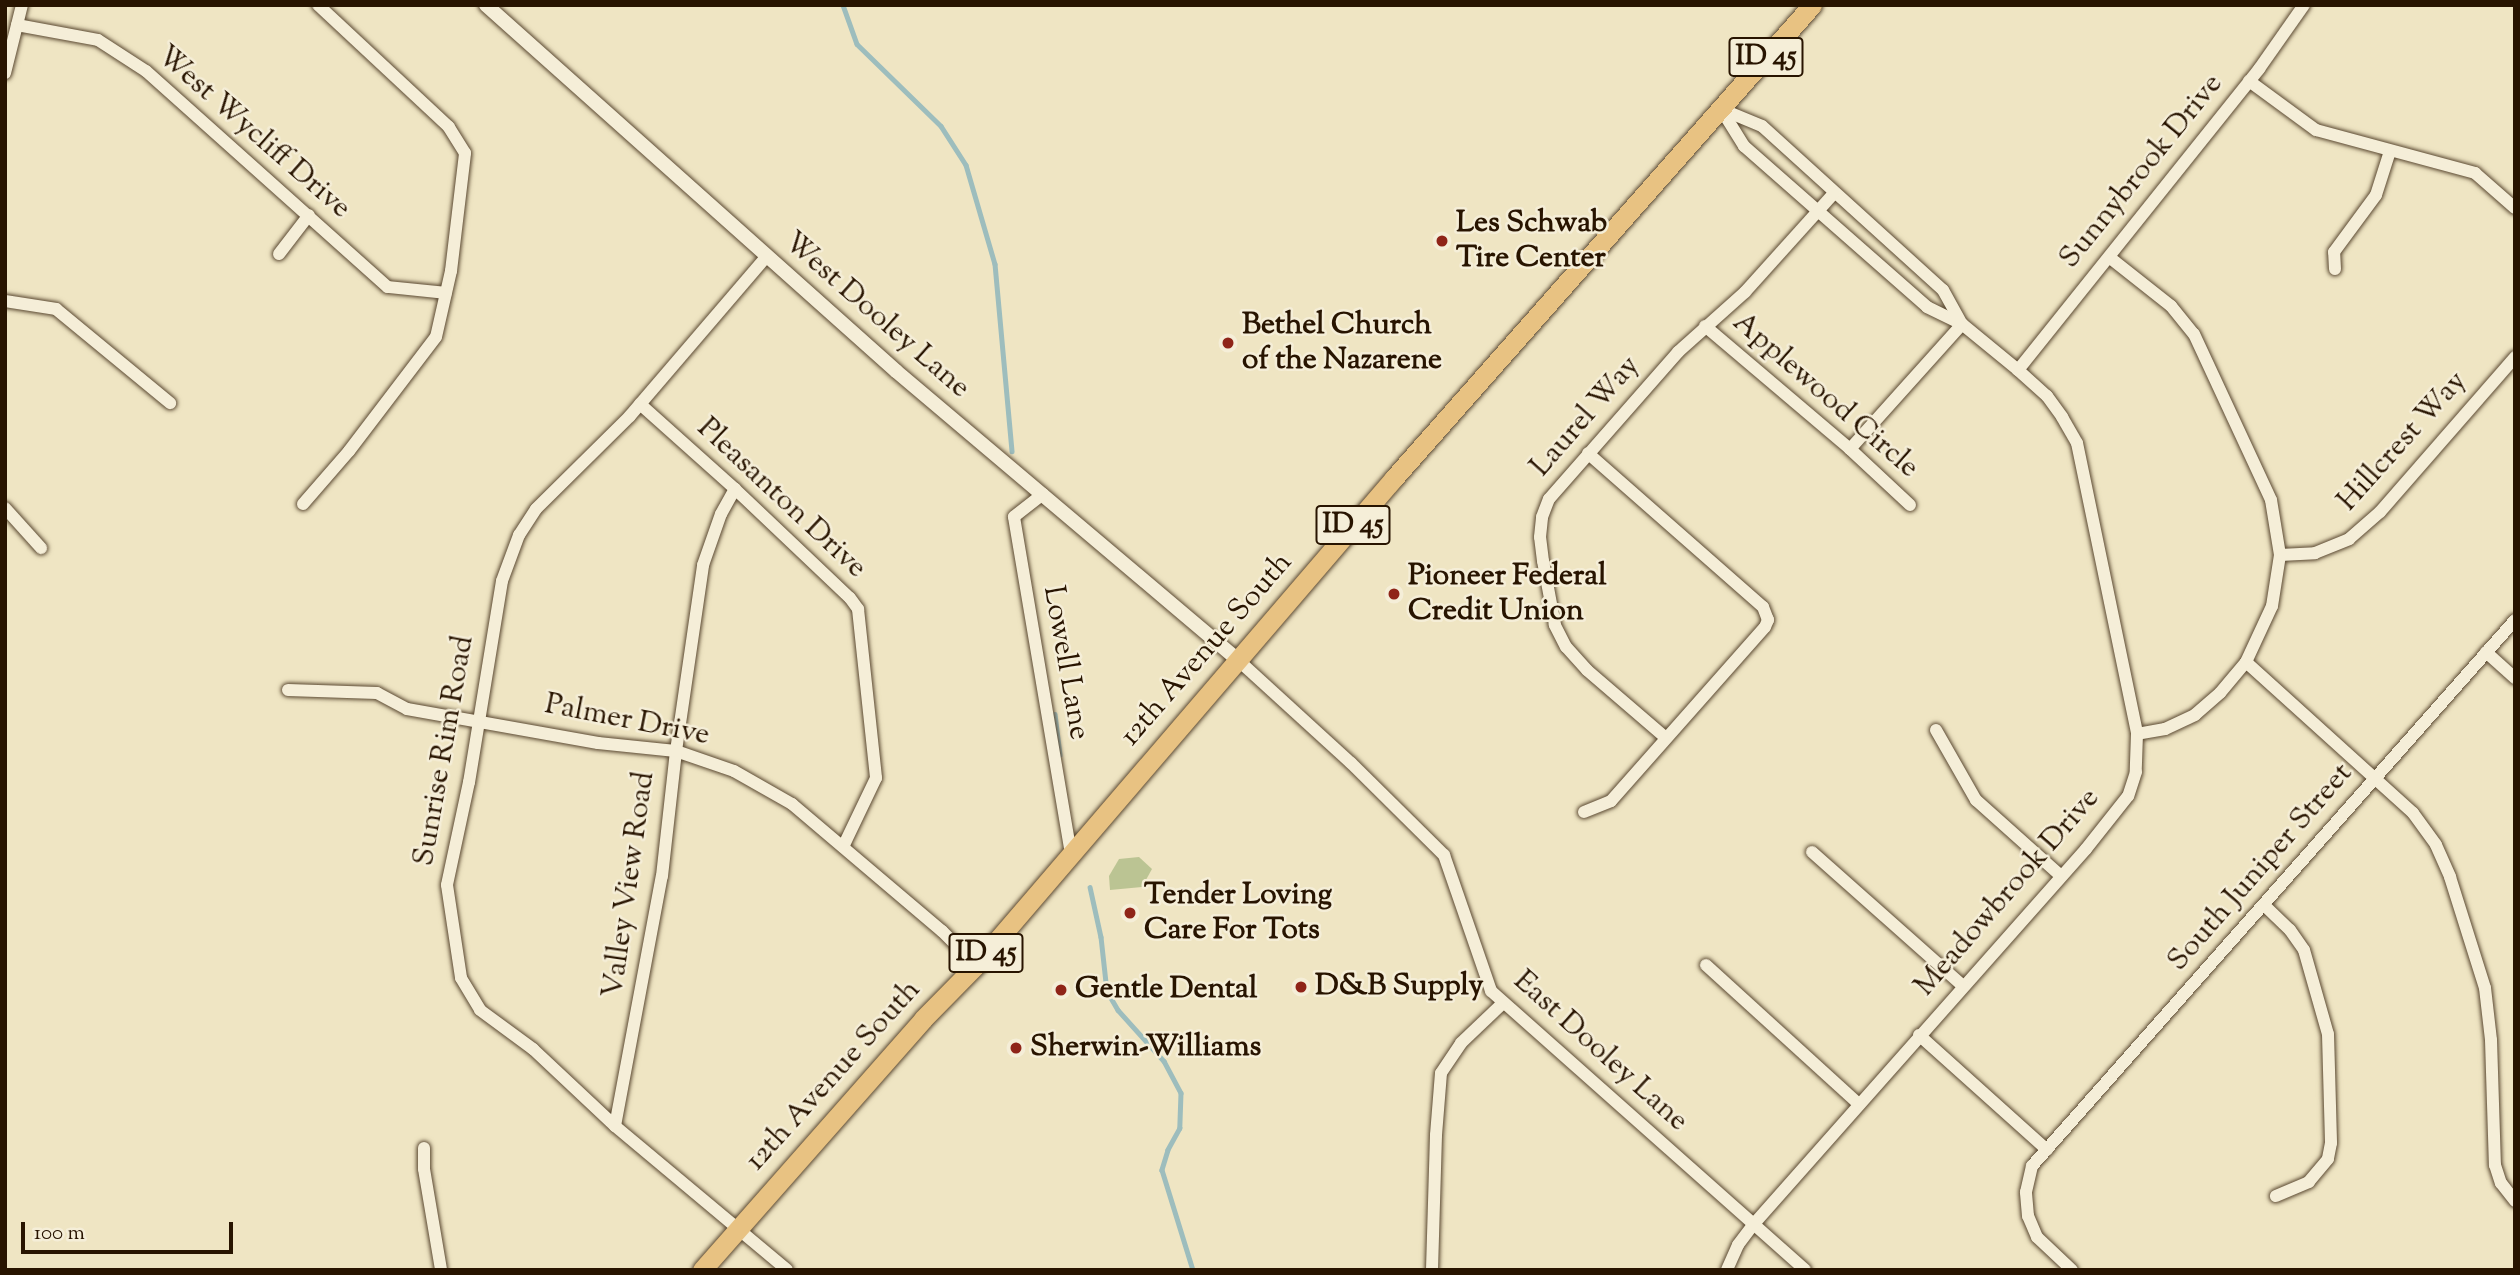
<!DOCTYPE html>
<style>
body{margin:0}
#map{position:relative;width:2520px;height:1275px;overflow:hidden;background:#efe5c3;font-family:"Sorts Mill Goudy",serif}
div>[style]{position:absolute}
.green>*{inset:0;background:#bbc493}
.stream>*{height:4.5px;margin:-2.25px;padding:0 2.25px;transform-origin:2.25px;border-radius:2.25px;background:#9dbdbd}
.roads{filter:drop-shadow(0 0 2px #5a4831) drop-shadow(0 0 2px #5a4831)}
.minor>*{height:12px;margin:-6px;padding:0 6px;transform-origin:6px;border-radius:6px;background:#f5eed8}
.tertiary>*{height:14px;margin:-7px;padding:0 7px;transform-origin:7px;border-radius:7px;background:#f5eed8}
.primary>*{height:19px;margin:-9.5px;padding:0 9.5px;transform-origin:9.5px;border-radius:9.5px;background:#e8c282}
.dots>*{width:19px;height:19px;translate:-50% -50%;box-sizing:border-box;border:4px solid #f5eed8;border-radius:50%}
span{translate:-50% -50%;white-space:nowrap;text-align:center;line-height:1.15;-webkit-text-stroke:5px #f5eed8;paint-order:stroke}
.shield-label span{padding:2px 5px;background:#f5eed8;border:2px solid;border-radius:5px;-webkit-text-stroke-width:0}
.shield-label{font-size:28px;color:#281400;font-weight:700}
.street-label{font-size:30px;color:#281400}
.poi-label{font-size:30px;color:#281400;font-weight:700}
.left{translate:0 -50%;text-align:left}
.frame{position:absolute;inset:0;border:7px solid #281400;pointer-events:none}
.scale{position:absolute;left:21px;top:1222px;width:212px;height:32px;box-sizing:border-box;border:4px solid #281400;border-top:0;padding-left:9px;font-size:21px;line-height:24px;white-space:nowrap;color:#281400;-webkit-text-stroke:5px #f5eed8;paint-order:stroke}
</style>
<div id="map">
<div class="green">
<i style="clip-path:polygon(1139px 857px,1152px 869px,1142px 887px,1110px 890px,1109px 876px,1119px 859px)"></i>
</div>
<div class="stream">
<i style="left:843px;top:5px;width:41px;rotate:70.3deg"></i>
<i style="left:857px;top:44px;width:117px;rotate:44.3deg"></i>
<i style="left:941px;top:126px;width:46px;rotate:57.3deg"></i>
<i style="left:966px;top:165px;width:103px;rotate:73.7deg"></i>
<i style="left:995px;top:264px;width:188px;rotate:84.8deg"></i>
<i style="left:1055px;top:714px;width:41px;rotate:83deg"></i>
<i style="left:1090px;top:887px;width:51px;rotate:77.6deg"></i>
<i style="left:1101px;top:937px;width:54px;rotate:83.7deg"></i>
<i style="left:1107px;top:991px;width:22px;rotate:60deg"></i>
<i style="left:1118px;top:1010px;width:69px;rotate:48deg"></i>
<i style="left:1164px;top:1061px;width:36px;rotate:62deg"></i>
<i style="left:1181px;top:1093px;width:35px;rotate:92deg"></i>
<i style="left:1180px;top:1128px;width:25px;rotate:119deg"></i>
<i style="left:1168px;top:1150px;width:21px;rotate:107deg"></i>
<i style="left:1162px;top:1170px;width:105px;rotate:72.8deg"></i>
</div>
<div class="roads">
<div class="minor">
<i style="left:17px;top:25px;width:82px;rotate:10.5deg"></i>
<i style="left:98px;top:40px;width:57px;rotate:32.9deg"></i>
<i style="left:146px;top:71px;width:324px;rotate:41.8deg"></i>
<i style="left:388px;top:287px;width:58px;rotate:5.9deg"></i>
<i style="left:5px;top:73px;width:70px;rotate:-76deg"></i>
<i style="left:2249px;top:81px;width:83px;rotate:36.2deg"></i>
<i style="left:2316px;top:130px;width:165px;rotate:15.1deg"></i>
<i style="left:2475px;top:173px;width:53px;rotate:41.2deg"></i>
<i style="left:1721px;top:109px;width:44px;rotate:58.1deg"></i>
<i style="left:1744px;top:146px;width:244px;rotate:41.3deg"></i>
<i style="left:1927px;top:307px;width:39px;rotate:26deg"></i>
<i style="left:1962px;top:324px;width:72px;rotate:39.4deg"></i>
<i style="left:2018px;top:370px;width:39px;rotate:42deg"></i>
<i style="left:2047px;top:396px;width:26px;rotate:54deg"></i>
<i style="left:2062px;top:417px;width:30px;rotate:60deg"></i>
<i style="left:2077px;top:443px;width:297px;rotate:78.3deg"></i>
<i style="left:2137px;top:734px;width:38px;rotate:92deg"></i>
<i style="left:2136px;top:772px;width:25px;rotate:108deg"></i>
<i style="left:2128px;top:796px;width:68px;rotate:128.4deg"></i>
<i style="left:2086px;top:849px;width:502px;rotate:131.53deg"></i>
<i style="left:1753px;top:1225px;width:25px;rotate:127deg"></i>
<i style="left:1738px;top:1245px;width:27px;rotate:114deg"></i>
<i style="left:1721px;top:109px;width:44px;rotate:22.5deg"></i>
<i style="left:1762px;top:126px;width:244px;rotate:42.2deg"></i>
<i style="left:1943px;top:290px;width:39px;rotate:61deg"></i>
<i style="left:279px;top:254px;width:49px;rotate:-52.4deg"></i>
<i style="left:767px;top:256px;width:211px;rotate:130.6deg"></i>
<i style="left:630px;top:416px;width:132px;rotate:135.3deg"></i>
<i style="left:536px;top:509px;width:31px;rotate:123deg"></i>
<i style="left:519px;top:535px;width:49px;rotate:110.3deg"></i>
<i style="left:502px;top:581px;width:204px;rotate:99.3deg"></i>
<i style="left:469px;top:782px;width:105px;rotate:102.1deg"></i>
<i style="left:447px;top:885px;width:94px;rotate:81.4deg"></i>
<i style="left:461px;top:978px;width:37px;rotate:59deg"></i>
<i style="left:480px;top:1010px;width:66px;rotate:36.3deg"></i>
<i style="left:533px;top:1049px;width:112px;rotate:43.2deg"></i>
<i style="left:615px;top:1126px;width:224px;rotate:39.9deg"></i>
<i style="left:2109px;top:257px;width:79px;rotate:38.3deg"></i>
<i style="left:2171px;top:306px;width:36px;rotate:51deg"></i>
<i style="left:2194px;top:334px;width:183px;rotate:65.1deg"></i>
<i style="left:2271px;top:500px;width:56px;rotate:80.7deg"></i>
<i style="left:2280px;top:555px;width:52px;rotate:98.9deg"></i>
<i style="left:2272px;top:606px;width:62px;rotate:114.9deg"></i>
<i style="left:2246px;top:662px;width:40px;rotate:130deg"></i>
<i style="left:2220px;top:693px;width:33px;rotate:139deg"></i>
<i style="left:2195px;top:715px;width:33px;rotate:155deg"></i>
<i style="left:2165px;top:729px;width:28px;rotate:170deg"></i>
<i style="left:2335px;top:269px;width:17px;rotate:-93deg"></i>
<i style="left:2334px;top:252px;width:71px;rotate:-53.6deg"></i>
<i style="left:2376px;top:195px;width:46px;rotate:-72.3deg"></i>
<i style="left:5px;top:301px;width:52px;rotate:8.9deg"></i>
<i style="left:56px;top:309px;width:148px;rotate:39.5deg"></i>
<i style="left:1705px;top:326px;width:190px;rotate:40.3deg"></i>
<i style="left:1850px;top:449px;width:82px;rotate:43deg"></i>
<i style="left:2018px;top:370px;width:386px;rotate:-51.3deg"></i>
<i style="left:2259px;top:69px;width:78px;rotate:-54.9deg"></i>
<i style="left:640px;top:404px;width:127px;rotate:41.8deg"></i>
<i style="left:735px;top:489px;width:158px;rotate:43.5deg"></i>
<i style="left:850px;top:598px;width:14px;rotate:54deg"></i>
<i style="left:858px;top:609px;width:170px;rotate:83.9deg"></i>
<i style="left:876px;top:778px;width:76px;rotate:115.6deg"></i>
<i style="left:1850px;top:449px;width:168px;rotate:-48.1deg"></i>
<i style="left:1043px;top:494px;width:37px;rotate:142deg"></i>
<i style="left:1014px;top:517px;width:342px;rotate:80.4deg"></i>
<i style="left:303px;top:504px;width:70px;rotate:-49deg"></i>
<i style="left:349px;top:451px;width:143px;rotate:-52.7deg"></i>
<i style="left:436px;top:337px;width:68px;rotate:-77.2deg"></i>
<i style="left:451px;top:271px;width:119px;rotate:-83.2deg"></i>
<i style="left:465px;top:153px;width:31px;rotate:-122deg"></i>
<i style="left:449px;top:127px;width:179px;rotate:-137deg"></i>
<i style="left:5px;top:508px;width:54px;rotate:48deg"></i>
<i style="left:2280px;top:555px;width:35px;rotate:-3deg"></i>
<i style="left:2315px;top:553px;width:37px;rotate:-22deg"></i>
<i style="left:2349px;top:539px;width:41px;rotate:-41.1deg"></i>
<i style="left:2380px;top:512px;width:206px;rotate:-48.9deg"></i>
<i style="left:2486px;top:652px;width:39px;rotate:42deg"></i>
<i style="left:1237px;top:659px;width:154px;rotate:42.4deg"></i>
<i style="left:1351px;top:763px;width:131px;rotate:44.7deg"></i>
<i style="left:1444px;top:855px;width:144px;rotate:70.9deg"></i>
<i style="left:1491px;top:991px;width:420px;rotate:41.6deg"></i>
<i style="left:2246px;top:662px;width:225px;rotate:42.1deg"></i>
<i style="left:2413px;top:813px;width:39px;rotate:54deg"></i>
<i style="left:2436px;top:845px;width:35px;rotate:66deg"></i>
<i style="left:2450px;top:877px;width:116px;rotate:72.5deg"></i>
<i style="left:2485px;top:988px;width:52px;rotate:83.4deg"></i>
<i style="left:2491px;top:1040px;width:125px;rotate:88.2deg"></i>
<i style="left:2495px;top:1165px;width:19px;rotate:72deg"></i>
<i style="left:2501px;top:1183px;width:23px;rotate:52deg"></i>
<i style="left:288px;top:690px;width:89px;rotate:1.9deg"></i>
<i style="left:377px;top:693px;width:34px;rotate:28deg"></i>
<i style="left:407px;top:709px;width:194px;rotate:10.1deg"></i>
<i style="left:598px;top:743px;width:78px;rotate:5.9deg"></i>
<i style="left:676px;top:751px;width:61px;rotate:19deg"></i>
<i style="left:734px;top:771px;width:67px;rotate:29.6deg"></i>
<i style="left:792px;top:804px;width:197px;rotate:40.3deg"></i>
<i style="left:942px;top:931px;width:48px;rotate:45deg"></i>
<i style="left:1936px;top:730px;width:81px;rotate:60.3deg"></i>
<i style="left:1976px;top:800px;width:114px;rotate:41.8deg"></i>
<i style="left:1666px;top:738px;width:104px;rotate:-139.3deg"></i>
<i style="left:1587px;top:670px;width:31px;rotate:-132deg"></i>
<i style="left:1566px;top:647px;width:25px;rotate:-117deg"></i>
<i style="left:1555px;top:625px;width:65px;rotate:-100.6deg"></i>
<i style="left:1543px;top:561px;width:24px;rotate:-97deg"></i>
<i style="left:1540px;top:537px;width:20px;rotate:-84deg"></i>
<i style="left:1542px;top:517px;width:19px;rotate:-69deg"></i>
<i style="left:1549px;top:499px;width:196px;rotate:-48.7deg"></i>
<i style="left:1678px;top:352px;width:90px;rotate:-41.8deg"></i>
<i style="left:1745px;top:292px;width:133px;rotate:-48deg"></i>
<i style="left:1584px;top:812px;width:29px;rotate:-22deg"></i>
<i style="left:1611px;top:801px;width:232px;rotate:-48.5deg"></i>
<i style="left:1765px;top:627px;width:8px;rotate:-67deg"></i>
<i style="left:1768px;top:620px;width:14px;rotate:-111deg"></i>
<i style="left:1763px;top:607px;width:233px;rotate:-138.7deg"></i>
<i style="left:1812px;top:852px;width:202px;rotate:41.6deg"></i>
<i style="left:2264px;top:905px;width:36px;rotate:44deg"></i>
<i style="left:2290px;top:930px;width:24px;rotate:55deg"></i>
<i style="left:2304px;top:950px;width:87px;rotate:74.1deg"></i>
<i style="left:2328px;top:1034px;width:109px;rotate:88.4deg"></i>
<i style="left:2331px;top:1143px;width:16px;rotate:101deg"></i>
<i style="left:2328px;top:1159px;width:30px;rotate:130deg"></i>
<i style="left:2309px;top:1182px;width:36px;rotate:157deg"></i>
<i style="left:1706px;top:965px;width:207px;rotate:42.3deg"></i>
<i style="left:1919px;top:1035px;width:172px;rotate:41.9deg"></i>
<i style="left:615px;top:1126px;width:254px;rotate:-79.4deg"></i>
<i style="left:662px;top:876px;width:126px;rotate:-83.6deg"></i>
<i style="left:676px;top:751px;width:188px;rotate:-81.7deg"></i>
<i style="left:703px;top:565px;width:54px;rotate:-70.6deg"></i>
<i style="left:721px;top:514px;width:29px;rotate:-61deg"></i>
<i style="left:424px;top:1148px;width:21px;rotate:90deg"></i>
<i style="left:424px;top:1169px;width:102px;rotate:80.4deg"></i>
<i style="left:1432px;top:1270px;width:135px;rotate:-88.3deg"></i>
<i style="left:1436px;top:1135px;width:62px;rotate:-85.4deg"></i>
<i style="left:1441px;top:1073px;width:36px;rotate:-56deg"></i>
<i style="left:1461px;top:1043px;width:58px;rotate:-43.6deg"></i>
<i style="left:2072px;top:1270px;width:48px;rotate:-136.7deg"></i>
<i style="left:2037px;top:1237px;width:23px;rotate:-113deg"></i>
<i style="left:2028px;top:1216px;width:24px;rotate:-95deg"></i>
<i style="left:2026px;top:1192px;width:27px;rotate:-77deg"></i>
<i style="left:2032px;top:1166px;width:729px;rotate:-48.5deg"></i>
</div>
<div class="tertiary">
<i style="left:486px;top:5px;width:550px;rotate:41.75deg"></i>
<i style="left:896px;top:371px;width:446px;rotate:40.2deg"></i>
</div>
<div class="primary">
<i style="left:702px;top:1270px;width:334px;rotate:-48.6deg"></i>
<i style="left:923px;top:1019px;width:76px;rotate:-45.5deg"></i>
<i style="left:976px;top:965px;width:642px;rotate:-49.36deg"></i>
<i style="left:1394px;top:478px;width:631px;rotate:-48.53deg"></i>
</div>
</div>
<div class="dots">
<i style="left:1442px;top:241px;background:#8f2418"></i>
<i style="left:1228px;top:343px;background:#8f2418"></i>
<i style="left:1394px;top:594px;background:#8f2418"></i>
<i style="left:1130px;top:913px;background:#8f2418"></i>
<i style="left:1301px;top:987px;background:#8f2418"></i>
<i style="left:1061px;top:990px;background:#8f2418"></i>
<i style="left:1016px;top:1048px;background:#8f2418"></i>
</div>
<div class="shield-label">
<span style="left:1766px;top:57px">ID 45</span>
<span style="left:1353px;top:525px">ID 45</span>
<span style="left:986px;top:953px">ID 45</span>
</div>
<div class="street-label">
<span style="left:253px;top:133px;rotate:41deg">West Wycliff Drive</span>
<span style="left:2142px;top:172px;rotate:-51deg">Sunnybrook Drive</span>
<span style="left:876px;top:316px;rotate:41deg">West Dooley Lane</span>
<span style="left:1825px;top:396px;rotate:41deg">Applewood Circle</span>
<span style="left:1586px;top:417px;rotate:-49deg">Laurel Way</span>
<span style="left:2403px;top:442px;rotate:-48deg">Hillcrest Way</span>
<span style="left:781px;top:499px;rotate:43deg">Pleasanton Drive</span>
<span style="left:1207px;top:650px;rotate:-49deg">12th Avenue South</span>
<span style="left:1065px;top:663px;rotate:80deg">Lowell Lane</span>
<span style="left:627px;top:721px;rotate:11deg">Palmer Drive</span>
<span style="left:445px;top:751px;rotate:-80deg">Sunrise Rim Road</span>
<span style="left:2261px;top:868px;rotate:-49deg">South Juniper Street</span>
<span style="left:630px;top:885px;rotate:-82deg">Valley View Road</span>
<span style="left:2008px;top:893px;rotate:-49deg">Meadowbrook Drive</span>
<span style="left:1600px;top:1052px;rotate:42deg">East Dooley Lane</span>
<span style="left:834px;top:1076px;rotate:-48deg">12th Avenue South</span>
</div>
<div class="poi-label">
<span class="left" style="left:1456px;top:241px">Les Schwab<br>Tire Center</span>
<span class="left" style="left:1242px;top:343px">Bethel Church<br>of the Nazarene</span>
<span class="left" style="left:1408px;top:594px">Pioneer Federal<br>Credit Union</span>
<span class="left" style="left:1144px;top:913px">Tender Loving<br>Care For Tots</span>
<span class="left" style="left:1315px;top:987px">D&amp;B Supply</span>
<span class="left" style="left:1075px;top:990px">Gentle Dental</span>
<span class="left" style="left:1030px;top:1048px">Sherwin-Williams</span>
</div>
<div class="frame"></div>
<div class="scale">100 m</div>
</div>
